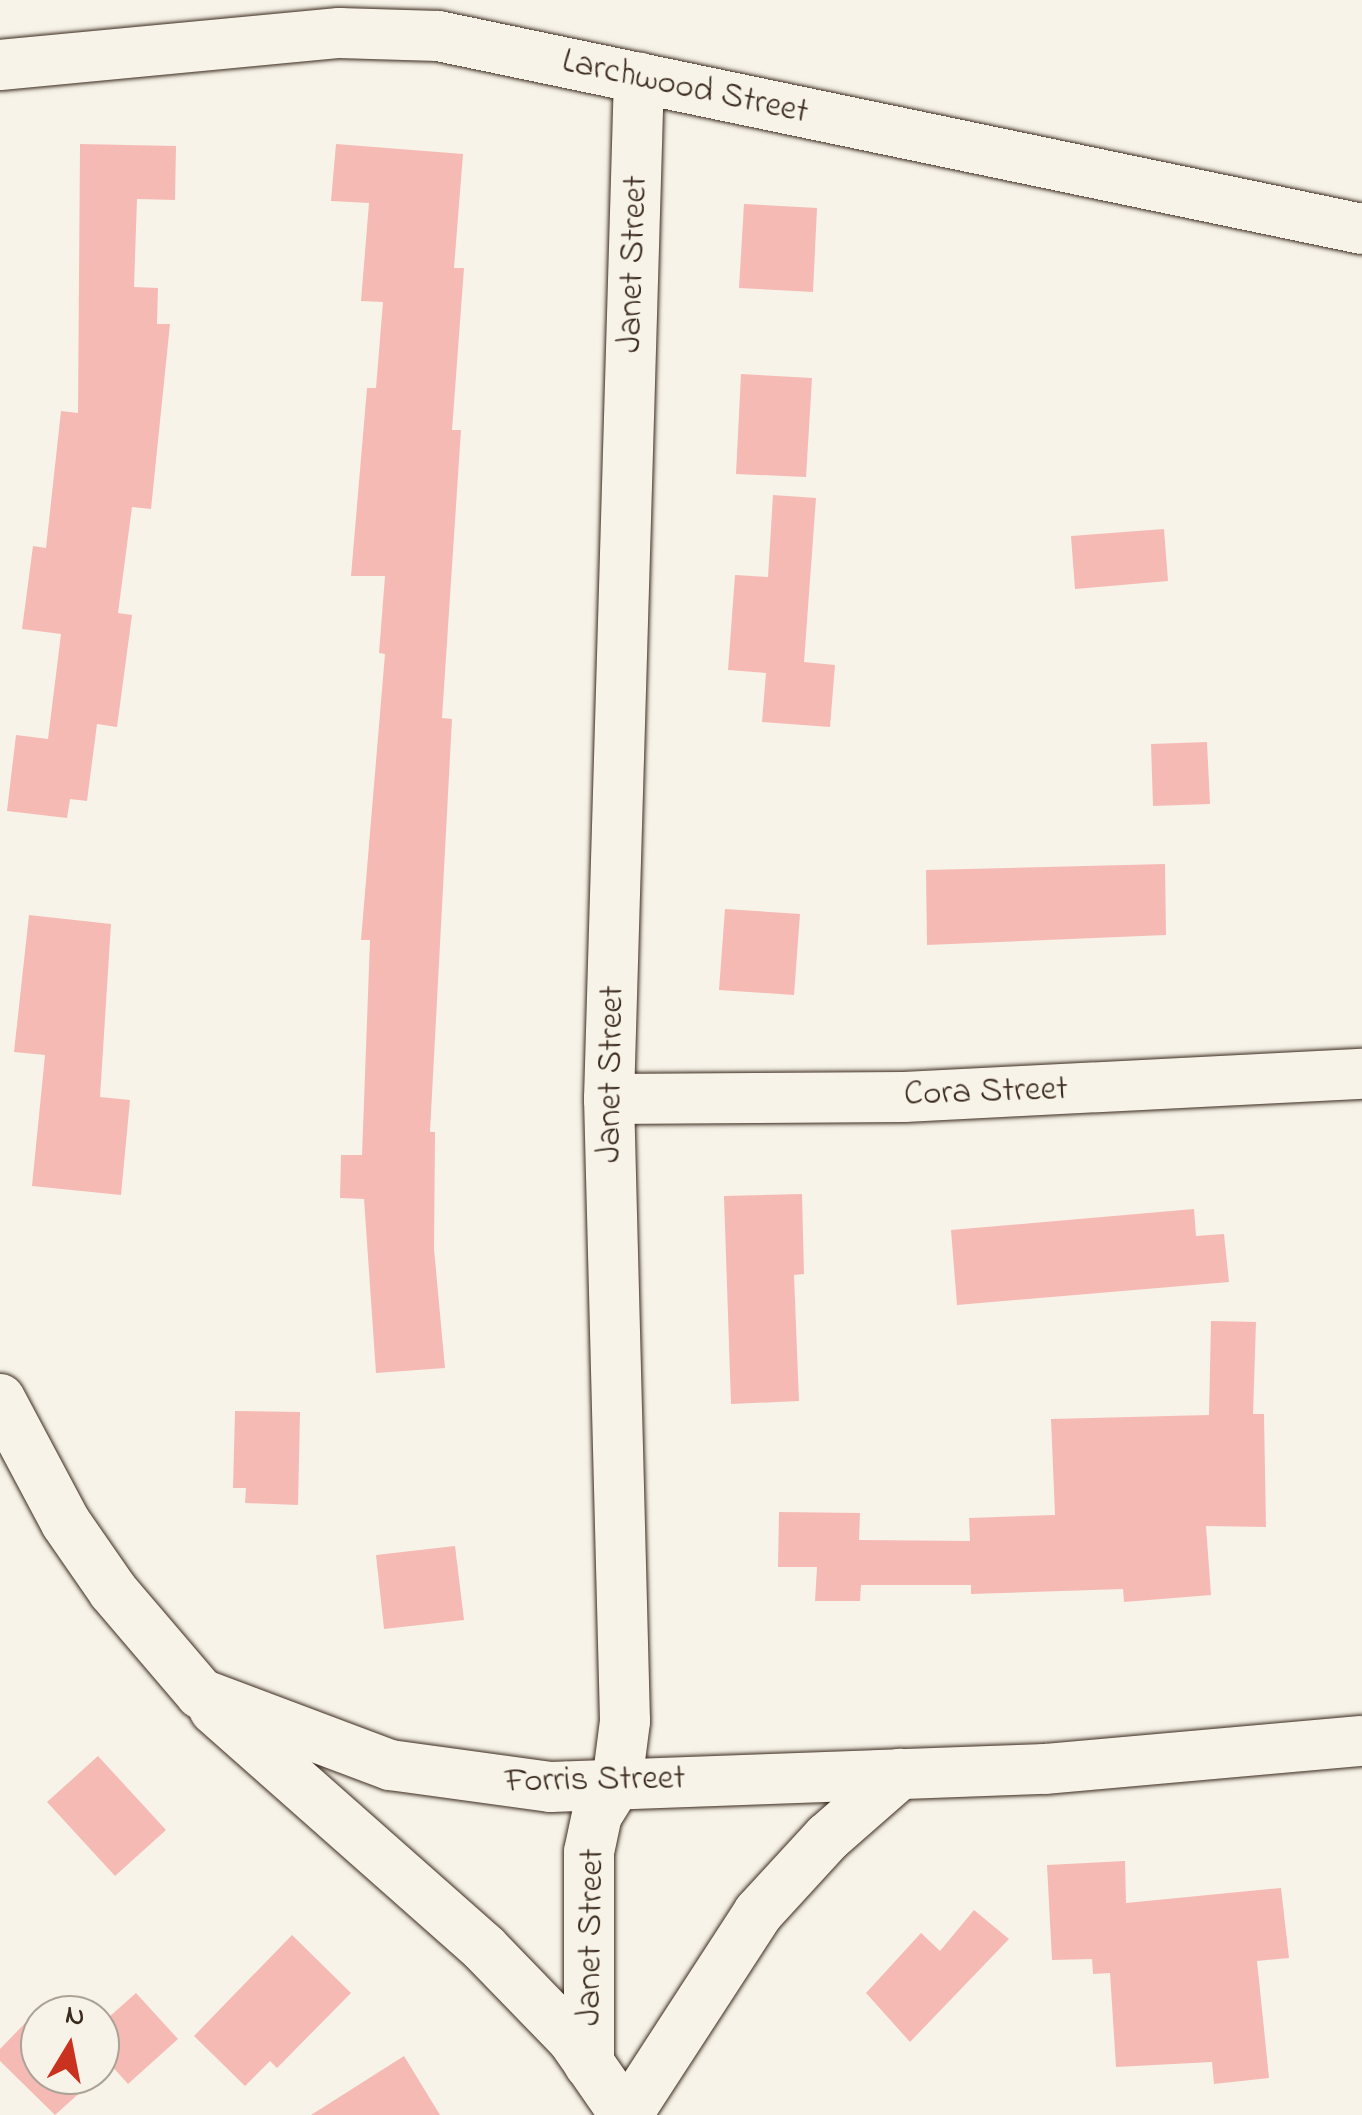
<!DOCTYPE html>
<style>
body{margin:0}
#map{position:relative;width:1362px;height:2115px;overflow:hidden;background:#f7f3e8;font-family:"Indie Flower",sans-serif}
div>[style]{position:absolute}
.building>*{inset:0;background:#f6bab5}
.roads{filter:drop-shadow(0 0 2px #3b2a1e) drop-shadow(0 0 2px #3b2a1e)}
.minor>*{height:50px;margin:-25px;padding:0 25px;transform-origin:25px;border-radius:25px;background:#f7f3e8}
span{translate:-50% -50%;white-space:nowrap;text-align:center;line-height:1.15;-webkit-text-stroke:9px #f7f3e8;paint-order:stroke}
.street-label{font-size:35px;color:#3b2a1e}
.north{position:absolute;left:20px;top:1995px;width:100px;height:100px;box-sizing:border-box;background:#f7f3e8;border:2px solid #aca397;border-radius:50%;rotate:10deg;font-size:28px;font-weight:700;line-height:40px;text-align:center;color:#3b2a1e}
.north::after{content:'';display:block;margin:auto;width:35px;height:45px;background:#c8321e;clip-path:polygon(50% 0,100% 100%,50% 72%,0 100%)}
</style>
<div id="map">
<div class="building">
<i style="clip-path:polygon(80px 144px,176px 146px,175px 200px,137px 199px,134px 287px,158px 288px,157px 324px,170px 324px,151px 509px,132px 507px,118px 613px,132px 615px,117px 727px,97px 724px,87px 801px,70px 799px,67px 818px,7px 811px,16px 735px,48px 739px,61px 634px,22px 629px,33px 546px,46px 548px,61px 411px,78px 413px)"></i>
<i style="clip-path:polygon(336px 144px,463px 154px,454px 268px,464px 268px,452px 430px,461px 430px,442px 718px,452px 719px,430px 1132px,435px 1132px,434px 1249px,445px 1368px,376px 1373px,364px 1199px,340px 1198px,341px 1155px,362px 1155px,370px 940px,361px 940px,385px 654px,379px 653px,385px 576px,351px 576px,367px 388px,376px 388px,383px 302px,361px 301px,369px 203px,331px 201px)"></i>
<i style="clip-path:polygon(744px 204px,817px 208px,813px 292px,739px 288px)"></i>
<i style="clip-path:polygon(741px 374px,812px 378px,806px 477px,736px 474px)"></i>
<i style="clip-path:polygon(773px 495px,816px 498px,804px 662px,835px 665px,830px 727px,762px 722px,766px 673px,728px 670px,735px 575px,768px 577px)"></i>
<i style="clip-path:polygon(1164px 529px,1168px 581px,1075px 589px,1071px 536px)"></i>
<i style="clip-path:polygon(1207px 742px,1210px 804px,1153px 806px,1151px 744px)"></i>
<i style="clip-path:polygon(1165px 864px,1166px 935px,927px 945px,926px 870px)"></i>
<i style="clip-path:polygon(725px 909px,800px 914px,794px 995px,719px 990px)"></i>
<i style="clip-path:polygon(29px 915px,111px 924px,100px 1097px,130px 1100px,121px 1195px,32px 1186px,45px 1055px,14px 1052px)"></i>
<i style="clip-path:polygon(802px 1194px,804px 1274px,794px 1275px,799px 1401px,731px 1404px,724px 1196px)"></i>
<i style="clip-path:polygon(1194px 1209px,1196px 1236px,1224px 1234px,1229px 1282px,957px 1305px,951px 1230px)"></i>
<i style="clip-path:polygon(1211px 1321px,1256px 1322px,1253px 1414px,1264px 1414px,1266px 1527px,1206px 1526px,1211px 1595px,1124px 1602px,1123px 1589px,971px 1594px,971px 1585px,861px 1585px,860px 1601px,815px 1601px,817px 1567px,778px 1567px,779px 1512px,860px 1513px,859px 1540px,970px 1541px,969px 1518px,1055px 1515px,1051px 1419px,1209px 1415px)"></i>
<i style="clip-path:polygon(235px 1411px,300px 1412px,298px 1505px,245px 1503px,246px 1488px,233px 1488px)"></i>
<i style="clip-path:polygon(455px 1546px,464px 1620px,384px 1629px,376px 1555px)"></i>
<i style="clip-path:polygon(98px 1756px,166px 1830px,115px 1876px,47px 1802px)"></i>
<i style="clip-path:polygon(1125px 1861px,1126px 1903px,1281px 1888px,1289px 1958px,1257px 1961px,1269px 2078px,1214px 2084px,1212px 2062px,1116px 2067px,1110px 1973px,1093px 1974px,1092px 1959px,1052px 1960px,1047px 1865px)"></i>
<i style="clip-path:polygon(974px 1910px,1009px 1939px,910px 2042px,866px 1993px,921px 1933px,940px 1951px)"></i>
<i style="clip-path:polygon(292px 1935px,351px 1993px,277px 2068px,270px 2061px,245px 2086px,194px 2036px)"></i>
<i style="clip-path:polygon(136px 1993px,178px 2039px,128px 2084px,100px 2053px,100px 2025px)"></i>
<i style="clip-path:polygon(31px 2017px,40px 2025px,40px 2075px,94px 2080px,55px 2115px,0 2061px,0 2049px)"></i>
<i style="clip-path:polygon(404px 2056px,440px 2115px,311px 2115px)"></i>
</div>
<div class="roads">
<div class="minor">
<i style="left:0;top:65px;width:341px;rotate:-5.4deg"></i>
<i style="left:339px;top:33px;width:99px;rotate:1.7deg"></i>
<i style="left:438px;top:36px;width:944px;rotate:11.8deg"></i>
<i style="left:609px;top:1099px;width:295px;rotate:-0.4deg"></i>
<i style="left:904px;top:1097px;width:459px;rotate:-2.9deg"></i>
<i style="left:0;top:1399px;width:140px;rotate:62deg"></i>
<i style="left:66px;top:1523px;width:83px;rotate:55.3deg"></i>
<i style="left:113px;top:1591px;width:135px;rotate:49.5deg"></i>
<i style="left:201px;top:1694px;width:202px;rotate:20.6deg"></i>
<i style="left:390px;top:1765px;width:162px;rotate:7.8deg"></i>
<i style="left:551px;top:1787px;width:495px;rotate:-2.1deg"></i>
<i style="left:1046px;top:1769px;width:317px;rotate:-5.1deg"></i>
<i style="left:214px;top:1709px;width:361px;rotate:41.5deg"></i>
<i style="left:484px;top:1948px;width:128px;rotate:45.9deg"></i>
<i style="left:573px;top:2040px;width:91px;rotate:55.3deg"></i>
<i style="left:589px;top:2064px;width:212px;rotate:-90deg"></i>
<i style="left:589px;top:1852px;width:38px;rotate:-78deg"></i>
<i style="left:597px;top:1815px;width:38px;rotate:-58deg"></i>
<i style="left:617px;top:1783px;width:63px;rotate:-82.6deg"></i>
<i style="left:625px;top:1721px;width:622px;rotate:-91.47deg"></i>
<i style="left:609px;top:1099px;width:1022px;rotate:-88.32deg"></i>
<i style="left:627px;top:2115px;width:241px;rotate:-57deg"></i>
<i style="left:758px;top:1913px;width:103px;rotate:-47.4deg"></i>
<i style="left:828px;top:1837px;width:96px;rotate:-41.2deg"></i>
</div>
</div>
<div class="street-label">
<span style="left:685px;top:88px;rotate:12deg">Larchwood Street</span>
<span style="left:634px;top:264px;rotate:-88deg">Janet Street</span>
<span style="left:612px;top:1074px;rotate:-89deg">Janet Street</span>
<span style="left:986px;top:1093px;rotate:-2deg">Cora Street</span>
<span style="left:595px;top:1781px;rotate:-1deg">Forris Street</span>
<span style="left:592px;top:1937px;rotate:-89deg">Janet Street</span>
</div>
<div class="north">N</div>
</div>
